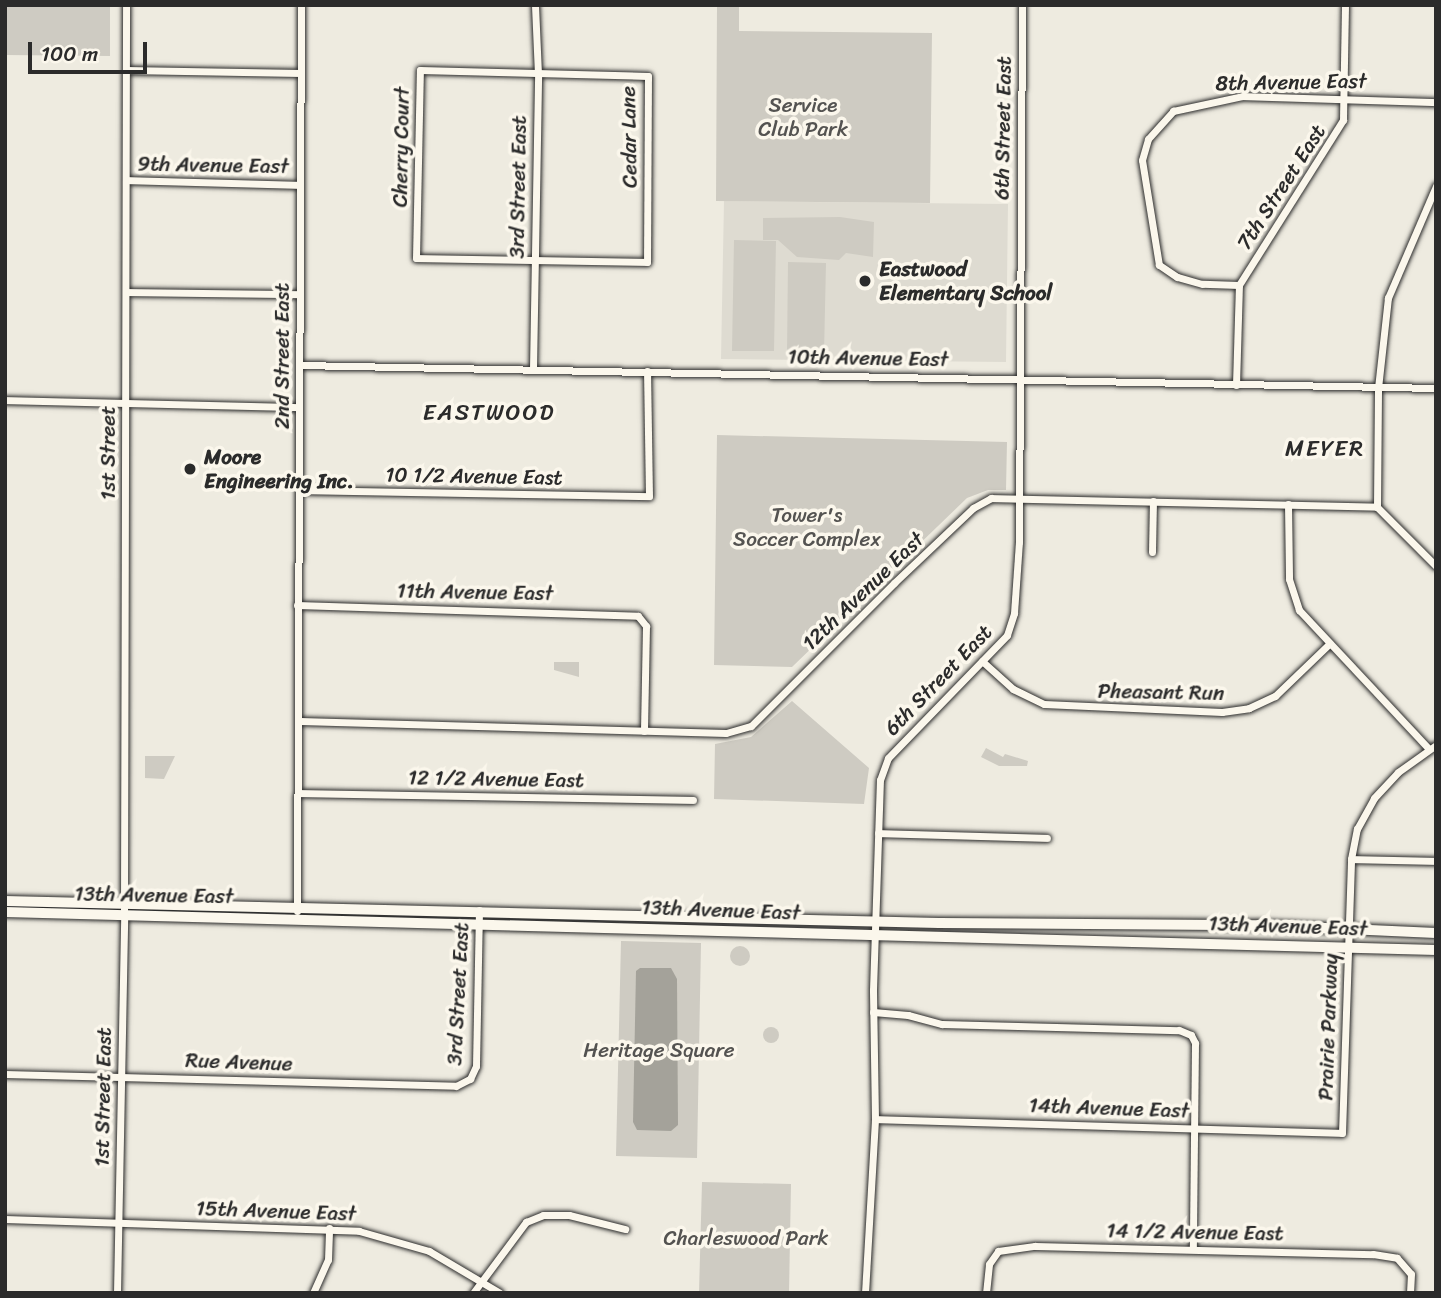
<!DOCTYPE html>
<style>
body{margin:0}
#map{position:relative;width:1441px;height:1298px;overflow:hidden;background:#eeebe0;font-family:Sriracha,sans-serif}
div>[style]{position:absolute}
.built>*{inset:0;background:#dedbd1}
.green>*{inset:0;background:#cecbc2}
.round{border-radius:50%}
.water>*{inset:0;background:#a4a29a}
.roads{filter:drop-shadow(0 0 2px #2b2b2b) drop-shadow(0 0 2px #2b2b2b)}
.minor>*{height:7px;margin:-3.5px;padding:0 3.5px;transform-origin:3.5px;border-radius:3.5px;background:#fbf7ec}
.secondary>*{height:10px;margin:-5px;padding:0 5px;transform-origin:5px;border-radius:5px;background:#fbf7ec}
.dots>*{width:19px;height:19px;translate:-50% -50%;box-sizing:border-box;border:4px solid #fbf7ec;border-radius:50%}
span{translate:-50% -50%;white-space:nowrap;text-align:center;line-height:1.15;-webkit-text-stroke:7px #fbf7ec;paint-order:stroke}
.street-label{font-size:21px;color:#2b2b2b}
.park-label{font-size:21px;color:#545351}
.poi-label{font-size:21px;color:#2b2b2b;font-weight:700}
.left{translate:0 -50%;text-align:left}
.neighbourhood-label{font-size:23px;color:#2b2b2b;letter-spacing:2px}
.frame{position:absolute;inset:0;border:7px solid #2b2b2b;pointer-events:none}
.scale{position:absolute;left:28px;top:42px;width:119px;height:32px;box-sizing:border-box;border:4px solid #2b2b2b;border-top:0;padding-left:9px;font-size:21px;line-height:24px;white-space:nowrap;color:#2b2b2b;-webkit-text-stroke:5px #fbf7ec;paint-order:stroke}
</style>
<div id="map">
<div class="built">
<i style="clip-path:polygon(724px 201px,1008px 204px,1006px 362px,721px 359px)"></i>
</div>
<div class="green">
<i style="clip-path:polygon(5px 5px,110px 5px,110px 56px,5px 55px)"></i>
<i style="clip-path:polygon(717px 5px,739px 5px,739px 31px,932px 33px,930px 203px,716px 201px)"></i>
<i style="clip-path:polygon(840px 217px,874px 222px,873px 257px,846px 253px,839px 260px,797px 257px,778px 240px,763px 240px,763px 218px)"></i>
<i style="clip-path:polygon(734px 240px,776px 241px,774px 351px,732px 351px)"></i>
<i style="clip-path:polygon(788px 262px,826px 263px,824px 353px,787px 353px)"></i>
<i style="clip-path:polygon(717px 435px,1007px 442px,1006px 490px,988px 490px,967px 498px,792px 667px,714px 665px)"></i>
<i style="clip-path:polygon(554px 662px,579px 662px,579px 677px,554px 670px)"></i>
<i style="clip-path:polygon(792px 701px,869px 768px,864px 804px,714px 799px,715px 744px,751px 737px)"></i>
<i style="clip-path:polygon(986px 748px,1003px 757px,1005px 754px,1028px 761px,1027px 766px,999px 766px,981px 757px)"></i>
<i style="clip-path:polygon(145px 756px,175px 756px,164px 779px,145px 778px)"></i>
<i style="clip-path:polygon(621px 941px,701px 943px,697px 1158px,616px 1156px)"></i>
<i class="round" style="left:730px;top:946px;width:20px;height:20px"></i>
<i class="round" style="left:763px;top:1027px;width:16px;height:16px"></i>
<i style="clip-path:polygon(702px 1182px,791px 1184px,789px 1293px,699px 1293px)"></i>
</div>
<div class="water">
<i style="clip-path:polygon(640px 968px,671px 968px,677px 979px,678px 1125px,671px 1131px,637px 1130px,633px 1122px,636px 971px)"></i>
</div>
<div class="roads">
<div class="minor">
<i style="left:126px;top:70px;width:175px;rotate:1deg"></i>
<i style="left:420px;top:70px;width:228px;rotate:1.5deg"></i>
<i style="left:648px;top:76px;width:186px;rotate:90.3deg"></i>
<i style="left:647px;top:262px;width:231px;rotate:-179deg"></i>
<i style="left:416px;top:258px;width:188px;rotate:-88.8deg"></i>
<i style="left:126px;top:180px;width:174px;rotate:1.6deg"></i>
<i style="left:1239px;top:285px;width:37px;rotate:-178deg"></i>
<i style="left:1202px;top:284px;width:26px;rotate:-164deg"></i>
<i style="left:1177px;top:277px;width:22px;rotate:-146deg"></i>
<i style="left:1159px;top:265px;width:106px;rotate:-99.2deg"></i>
<i style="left:1142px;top:160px;width:22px;rotate:-74deg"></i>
<i style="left:1148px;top:139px;width:38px;rotate:-48deg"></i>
<i style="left:1173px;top:111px;width:72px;rotate:-12.1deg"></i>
<i style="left:1243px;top:96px;width:193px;rotate:1.8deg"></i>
<i style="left:126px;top:292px;width:174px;rotate:0.7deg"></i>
<i style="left:300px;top:365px;width:1136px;rotate:1.16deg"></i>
<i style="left:533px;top:369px;width:295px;rotate:-89deg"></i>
<i style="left:538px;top:74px;width:69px;rotate:-92.5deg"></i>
<i style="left:1236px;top:385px;width:100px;rotate:-88.3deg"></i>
<i style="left:1239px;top:285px;width:195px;rotate:-57.8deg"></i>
<i style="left:1343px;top:120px;width:115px;rotate:-89deg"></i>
<i style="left:5px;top:400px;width:294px;rotate:1.4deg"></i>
<i style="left:299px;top:490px;width:350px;rotate:1deg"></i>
<i style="left:649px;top:496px;width:125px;rotate:-90.9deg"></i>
<i style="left:1288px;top:504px;width:75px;rotate:89.2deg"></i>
<i style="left:1289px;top:579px;width:33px;rotate:72deg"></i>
<i style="left:1299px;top:610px;width:189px;rotate:46.9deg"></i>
<i style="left:1377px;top:507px;width:119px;rotate:-89.5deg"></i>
<i style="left:1378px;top:388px;width:91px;rotate:-83.7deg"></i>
<i style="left:1388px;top:298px;width:122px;rotate:-66.8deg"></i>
<i style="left:1152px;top:552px;width:51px;rotate:-88.9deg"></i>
<i style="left:297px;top:605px;width:341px;rotate:1.8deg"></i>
<i style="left:638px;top:616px;width:13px;rotate:51deg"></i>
<i style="left:646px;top:626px;width:105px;rotate:91.1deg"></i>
<i style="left:982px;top:661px;width:42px;rotate:42.1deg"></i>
<i style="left:1013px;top:689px;width:34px;rotate:26deg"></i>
<i style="left:1044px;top:704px;width:178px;rotate:2.6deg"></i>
<i style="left:1222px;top:712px;width:27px;rotate:-8deg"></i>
<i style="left:1249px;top:708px;width:29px;rotate:-25deg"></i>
<i style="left:1275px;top:696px;width:75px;rotate:-43.9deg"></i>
<i style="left:300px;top:721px;width:426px;rotate:1.6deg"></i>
<i style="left:726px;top:733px;width:26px;rotate:-16deg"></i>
<i style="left:751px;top:726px;width:202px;rotate:-45deg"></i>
<i style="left:894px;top:583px;width:109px;rotate:-43.5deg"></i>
<i style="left:973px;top:508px;width:21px;rotate:-29deg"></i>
<i style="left:991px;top:498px;width:386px;rotate:1.3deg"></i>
<i style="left:1377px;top:507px;width:83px;rotate:45deg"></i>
<i style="left:299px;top:793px;width:394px;rotate:1deg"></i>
<i style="left:878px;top:833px;width:169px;rotate:1.7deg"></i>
<i style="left:1351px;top:859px;width:85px;rotate:1.3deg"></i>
<i style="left:297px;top:911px;width:906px;rotate:-89.75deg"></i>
<i style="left:873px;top:1012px;width:35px;rotate:5deg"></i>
<i style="left:908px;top:1015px;width:35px;rotate:15deg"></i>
<i style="left:942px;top:1024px;width:237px;rotate:1.5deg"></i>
<i style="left:1179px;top:1030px;width:13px;rotate:23deg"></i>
<i style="left:1191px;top:1035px;width:9px;rotate:63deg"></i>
<i style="left:1195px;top:1043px;width:206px;rotate:90.6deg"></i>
<i style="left:5px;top:1074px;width:451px;rotate:1.5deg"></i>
<i style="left:456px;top:1086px;width:16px;rotate:-27deg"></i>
<i style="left:470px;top:1079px;width:14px;rotate:-65deg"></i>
<i style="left:476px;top:1066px;width:156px;rotate:-88.9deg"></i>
<i style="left:875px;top:1119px;width:467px;rotate:1.7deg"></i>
<i style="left:1342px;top:1133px;width:274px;rotate:-88.1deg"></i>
<i style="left:1351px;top:859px;width:31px;rotate:-79deg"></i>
<i style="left:1357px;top:829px;width:35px;rotate:-61deg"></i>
<i style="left:1374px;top:798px;width:35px;rotate:-47deg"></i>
<i style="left:1398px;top:772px;width:47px;rotate:-35.4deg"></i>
<i style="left:5px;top:1219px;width:354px;rotate:1.9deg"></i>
<i style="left:359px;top:1231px;width:73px;rotate:15.9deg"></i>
<i style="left:429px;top:1251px;width:82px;rotate:30.6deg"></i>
<i style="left:117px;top:1293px;width:380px;rotate:-88.9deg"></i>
<i style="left:124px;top:913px;width:908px;rotate:-89.87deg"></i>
<i style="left:313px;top:1293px;width:36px;rotate:-66deg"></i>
<i style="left:328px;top:1260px;width:32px;rotate:-88deg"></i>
<i style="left:473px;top:1293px;width:89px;rotate:-53.3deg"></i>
<i style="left:526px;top:1222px;width:18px;rotate:-22deg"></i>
<i style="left:543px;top:1215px;width:26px"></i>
<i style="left:569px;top:1215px;width:58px;rotate:14deg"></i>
<i style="left:865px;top:1293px;width:174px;rotate:-86.7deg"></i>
<i style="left:875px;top:1119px;width:129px;rotate:-90.9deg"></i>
<i style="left:873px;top:990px;width:210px;rotate:-88.1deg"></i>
<i style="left:880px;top:780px;width:23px;rotate:-70deg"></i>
<i style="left:888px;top:758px;width:171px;rotate:-45.9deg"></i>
<i style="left:1007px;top:635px;width:23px;rotate:-72deg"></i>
<i style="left:1014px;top:613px;width:71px;rotate:-86deg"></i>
<i style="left:1019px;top:542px;width:537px;rotate:-89.68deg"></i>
<i style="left:986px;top:1293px;width:29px;rotate:-84deg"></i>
<i style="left:989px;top:1264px;width:16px;rotate:-55deg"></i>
<i style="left:998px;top:1251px;width:37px;rotate:-8deg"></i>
<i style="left:1035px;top:1246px;width:338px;rotate:1.4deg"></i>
<i style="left:1373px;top:1254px;width:24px;rotate:9deg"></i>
<i style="left:1397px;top:1258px;width:21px;rotate:49deg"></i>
<i style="left:1411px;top:1274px;width:19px;rotate:93deg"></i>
</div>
<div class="secondary">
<i style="left:5px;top:901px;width:934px;rotate:1.35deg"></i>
<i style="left:939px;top:923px;width:320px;rotate:0.4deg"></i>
<i style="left:1259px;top:925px;width:177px;rotate:2.6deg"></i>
<i style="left:5px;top:912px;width:1432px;rotate:1.52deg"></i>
</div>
</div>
<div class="dots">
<i style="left:865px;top:281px;background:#2b2b2b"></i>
<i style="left:190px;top:469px;background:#2b2b2b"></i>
</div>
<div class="street-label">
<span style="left:1291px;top:82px;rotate:-1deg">8th Avenue East</span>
<span style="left:1003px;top:128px;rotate:-89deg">6th Street East</span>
<span style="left:629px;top:137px;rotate:-91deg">Cedar Lane</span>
<span style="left:401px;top:147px;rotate:-89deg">Cherry Court</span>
<span style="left:213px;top:165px;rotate:1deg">9th Avenue East</span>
<span style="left:518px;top:187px;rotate:-89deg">3rd Street East</span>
<span style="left:1281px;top:187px;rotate:-57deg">7th Street East</span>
<span style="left:282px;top:356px;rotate:-90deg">2nd Street East</span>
<span style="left:868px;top:358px;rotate:1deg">10th Avenue East</span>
<span style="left:108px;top:453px;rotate:-90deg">1st Street</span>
<span style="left:474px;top:476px;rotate:1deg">10 1/2 Avenue East</span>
<span style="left:863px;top:591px;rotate:-44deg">12th Avenue East</span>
<span style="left:475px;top:592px;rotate:1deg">11th Avenue East</span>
<span style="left:938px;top:680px;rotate:-46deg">6th Street East</span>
<span style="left:1161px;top:692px;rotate:1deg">Pheasant Run</span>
<span style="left:496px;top:779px;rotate:1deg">12 1/2 Avenue East</span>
<span style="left:154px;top:895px;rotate:1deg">13th Avenue East</span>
<span style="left:721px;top:910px;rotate:2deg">13th Avenue East</span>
<span style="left:1288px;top:926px;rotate:2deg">13th Avenue East</span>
<span style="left:458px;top:994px;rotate:-87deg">3rd Street East</span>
<span style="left:1328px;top:1027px;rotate:-88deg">Prairie Parkway</span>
<span style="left:239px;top:1062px;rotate:2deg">Rue Avenue</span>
<span style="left:103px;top:1097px;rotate:-89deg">1st Street East</span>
<span style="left:1109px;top:1108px;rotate:2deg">14th Avenue East</span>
<span style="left:276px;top:1211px;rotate:2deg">15th Avenue East</span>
<span style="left:1195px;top:1232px;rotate:1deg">14 1/2 Avenue East</span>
</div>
<div class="park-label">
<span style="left:803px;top:117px">Service<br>Club Park</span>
<span style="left:807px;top:527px">Tower's<br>Soccer Complex</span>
<span style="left:659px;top:1050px">Heritage Square</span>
<span style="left:746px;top:1238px">Charleswood Park</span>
</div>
<div class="poi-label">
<span class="left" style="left:879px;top:281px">Eastwood<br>Elementary School</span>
<span class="left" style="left:204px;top:469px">Moore<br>Engineering Inc.</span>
</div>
<div class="neighbourhood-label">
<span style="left:489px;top:413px">EASTWOOD</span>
<span style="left:1325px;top:449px">MEYER</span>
</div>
<div class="frame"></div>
<div class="scale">100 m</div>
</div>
